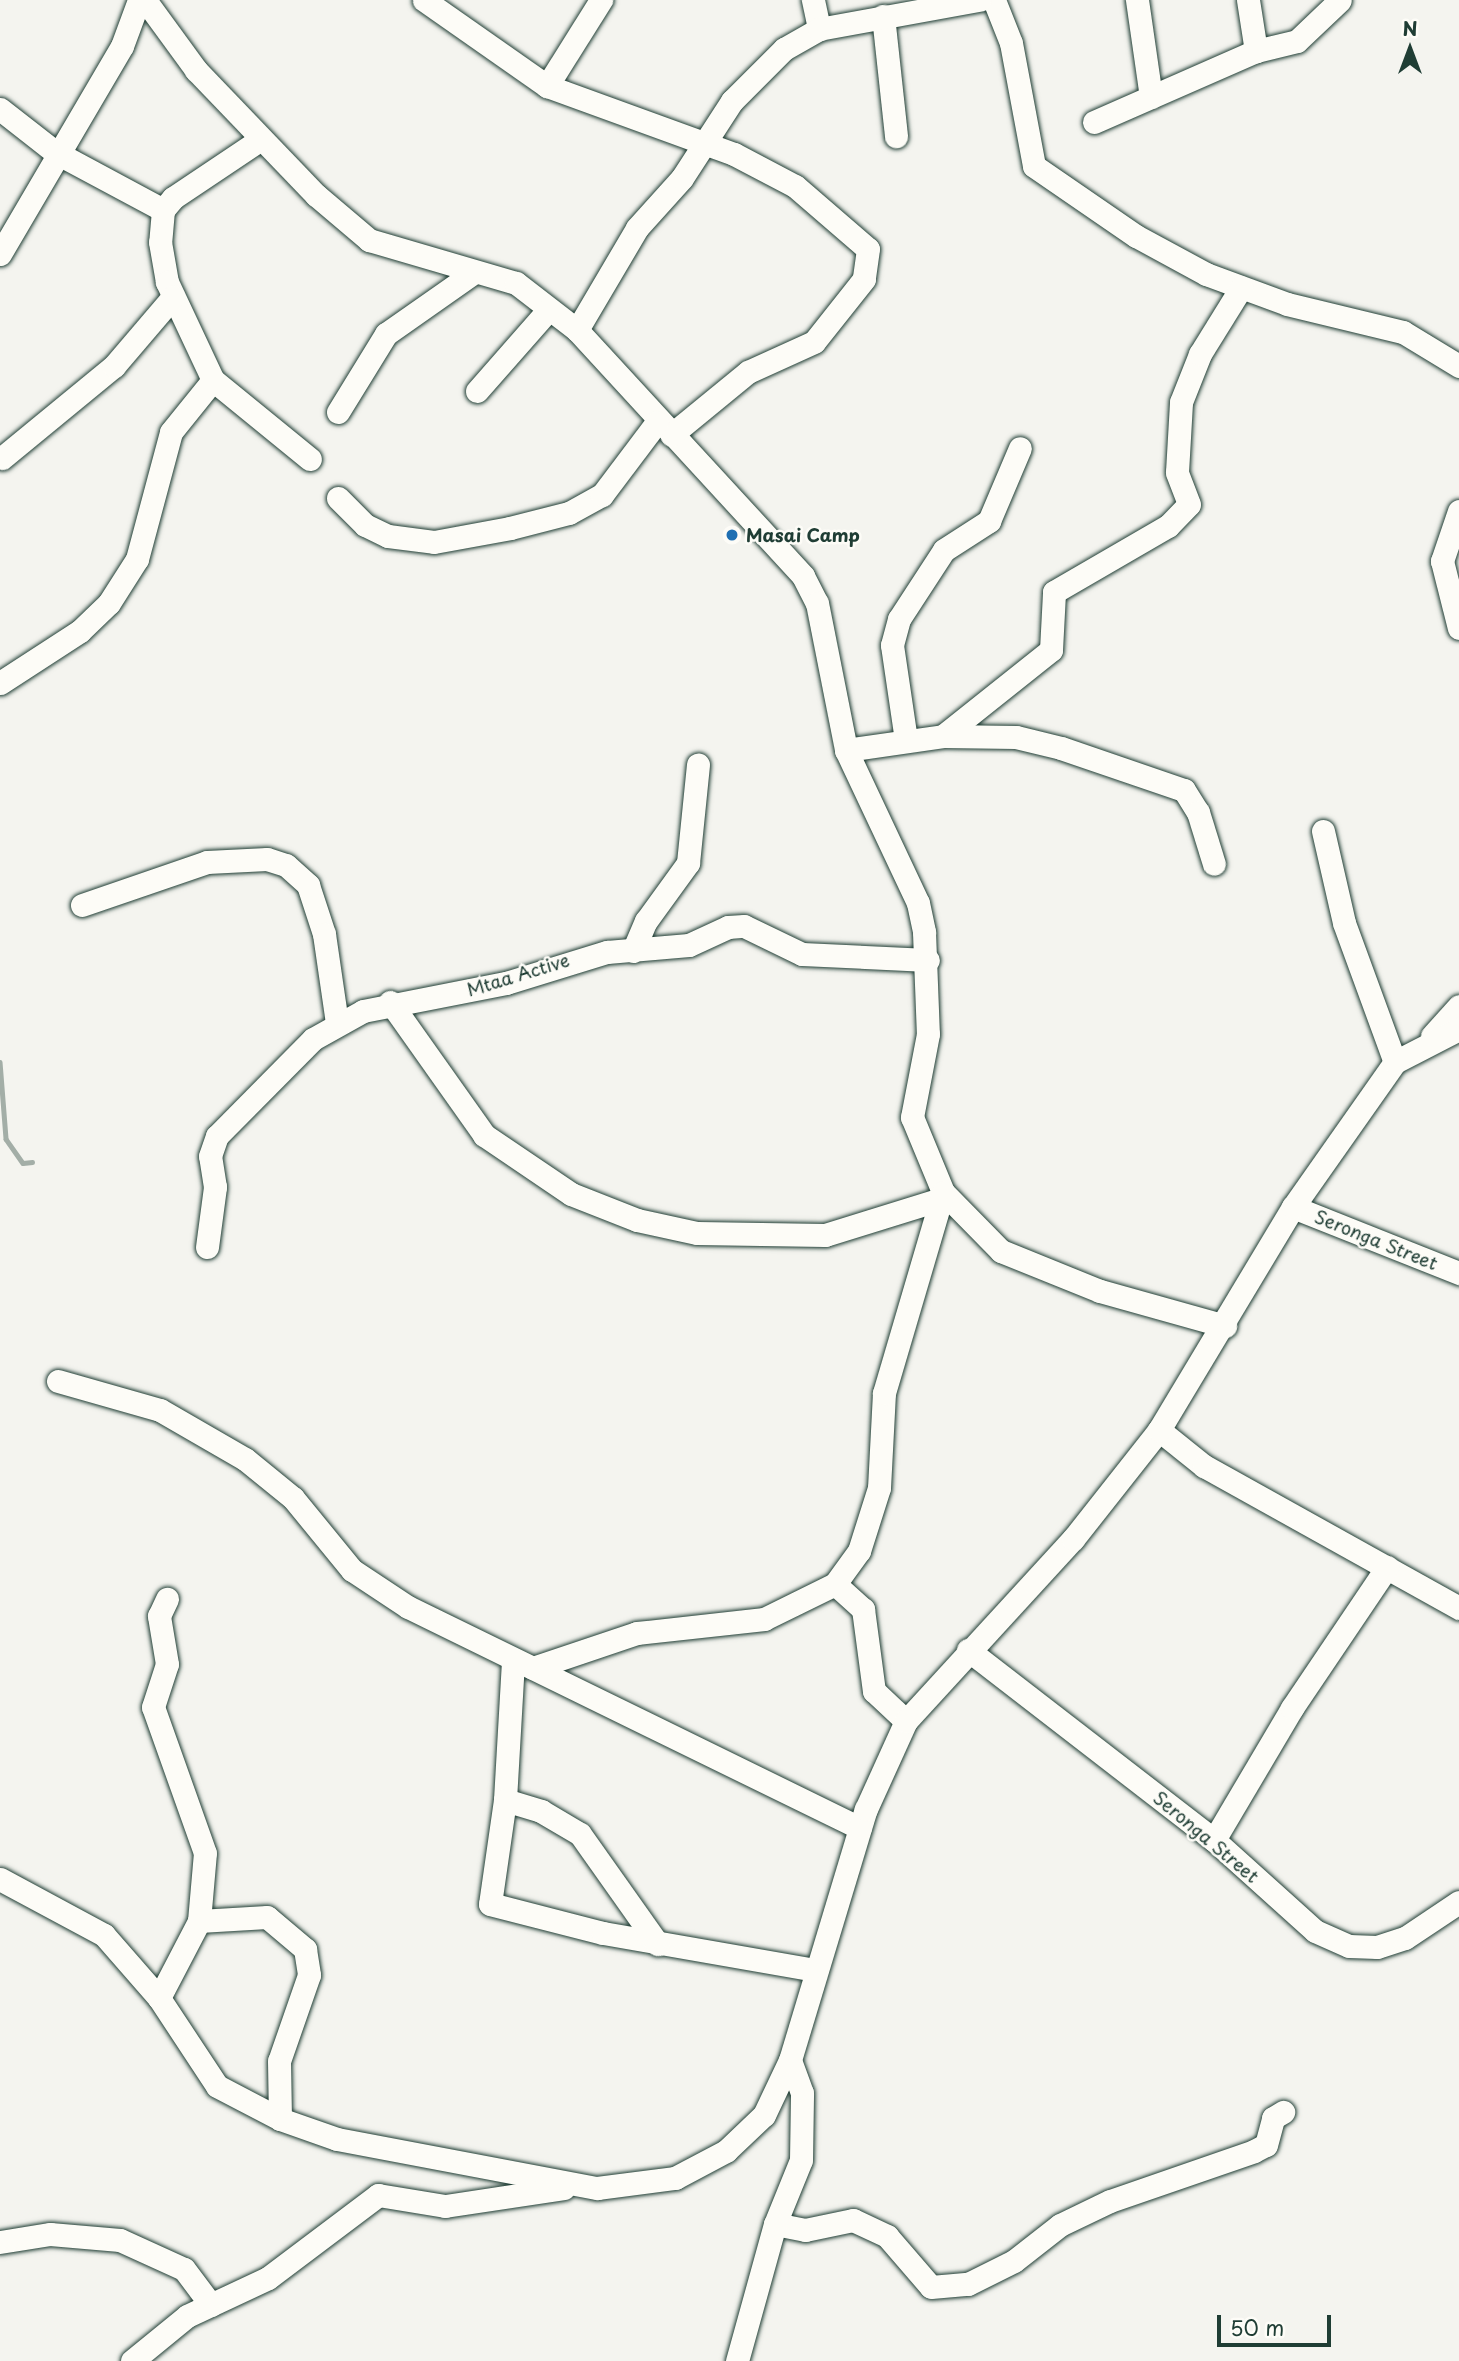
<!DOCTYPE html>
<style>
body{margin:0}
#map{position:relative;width:1459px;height:2361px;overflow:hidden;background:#f4f4ef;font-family:"Playpen Sans",sans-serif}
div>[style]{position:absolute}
.stream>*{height:4.5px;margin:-2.25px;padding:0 2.25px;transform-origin:2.25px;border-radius:2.25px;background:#a3aea7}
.roads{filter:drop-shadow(0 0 2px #1f3d34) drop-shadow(0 0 2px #1f3d34)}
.minor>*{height:23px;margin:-11.5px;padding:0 11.5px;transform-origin:11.5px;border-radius:11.5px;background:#fdfcf7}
.dots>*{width:19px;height:19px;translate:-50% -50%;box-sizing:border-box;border:4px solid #fdfcf7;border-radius:50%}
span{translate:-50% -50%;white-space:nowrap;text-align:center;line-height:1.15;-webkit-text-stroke:5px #fdfcf7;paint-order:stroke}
.poi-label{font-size:18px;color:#1f3d34;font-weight:700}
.left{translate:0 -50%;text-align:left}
.street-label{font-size:18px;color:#1f3d34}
.north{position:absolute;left:1375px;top:14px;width:70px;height:70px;-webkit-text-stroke:5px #fdfcf7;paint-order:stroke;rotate:0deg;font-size:19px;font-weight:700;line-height:28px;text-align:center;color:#1f3d34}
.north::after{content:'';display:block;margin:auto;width:24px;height:32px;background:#1f3d34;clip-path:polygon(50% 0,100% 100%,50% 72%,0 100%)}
.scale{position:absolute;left:1217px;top:2315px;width:114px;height:32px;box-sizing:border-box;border:4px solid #1f3d34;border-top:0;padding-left:9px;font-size:21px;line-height:24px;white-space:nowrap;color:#1f3d34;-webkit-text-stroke:5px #fdfcf7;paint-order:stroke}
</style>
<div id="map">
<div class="stream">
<i style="left:0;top:1062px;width:77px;rotate:85.5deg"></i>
<i style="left:6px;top:1139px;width:29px;rotate:55deg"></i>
<i style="left:23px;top:1163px;width:9px;rotate:-6deg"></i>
</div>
<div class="roads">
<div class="minor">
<i style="left:145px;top:0;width:87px;rotate:53.9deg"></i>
<i style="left:196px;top:70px;width:173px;rotate:46.2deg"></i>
<i style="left:316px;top:195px;width:70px;rotate:40.3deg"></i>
<i style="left:369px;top:240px;width:153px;rotate:16.3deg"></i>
<i style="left:516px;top:283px;width:77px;rotate:37.6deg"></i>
<i style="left:577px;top:330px;width:334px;rotate:47.4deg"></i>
<i style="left:803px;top:576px;width:30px;rotate:63deg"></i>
<i style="left:817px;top:603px;width:150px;rotate:78.8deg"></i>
<i style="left:846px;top:750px;width:169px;rotate:64.8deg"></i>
<i style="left:918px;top:903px;width:30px;rotate:78deg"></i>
<i style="left:924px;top:932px;width:102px;rotate:87.8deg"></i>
<i style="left:928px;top:1034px;width:85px;rotate:100.9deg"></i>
<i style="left:912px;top:1117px;width:81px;rotate:67.5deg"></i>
<i style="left:943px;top:1192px;width:83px;rotate:45.5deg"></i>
<i style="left:1001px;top:1251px;width:107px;rotate:22deg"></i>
<i style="left:1100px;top:1291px;width:130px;rotate:15.6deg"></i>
<i style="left:424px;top:0;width:150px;rotate:35deg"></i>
<i style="left:547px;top:86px;width:199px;rotate:20deg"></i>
<i style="left:734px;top:154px;width:69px;rotate:27.7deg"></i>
<i style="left:795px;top:186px;width:96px;rotate:40.8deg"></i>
<i style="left:868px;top:249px;width:30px;rotate:98deg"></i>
<i style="left:864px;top:279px;width:80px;rotate:128.4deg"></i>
<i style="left:814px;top:342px;width:72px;rotate:155.6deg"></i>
<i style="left:748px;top:372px;width:99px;rotate:140.7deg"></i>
<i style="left:813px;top:0;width:30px;rotate:78deg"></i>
<i style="left:994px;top:0;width:46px;rotate:68.4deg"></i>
<i style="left:1011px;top:43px;width:125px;rotate:79.4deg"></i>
<i style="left:1034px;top:166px;width:124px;rotate:34.5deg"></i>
<i style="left:1136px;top:236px;width:80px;rotate:28.5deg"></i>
<i style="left:1206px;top:274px;width:86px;rotate:20.3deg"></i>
<i style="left:1287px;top:304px;width:119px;rotate:13.6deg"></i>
<i style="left:1403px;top:332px;width:66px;rotate:31.3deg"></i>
<i style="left:1137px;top:0;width:98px;rotate:81.8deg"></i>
<i style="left:1248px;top:0;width:52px;rotate:81.1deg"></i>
<i style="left:883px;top:16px;width:121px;rotate:83.8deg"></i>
<i style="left:547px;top:86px;width:102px;rotate:-57.9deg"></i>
<i style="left:0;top:109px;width:70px;rotate:38deg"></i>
<i style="left:55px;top:152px;width:123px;rotate:28.2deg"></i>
<i style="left:1094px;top:122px;width:177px;rotate:-23.7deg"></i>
<i style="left:1256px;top:51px;width:42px;rotate:-13.7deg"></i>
<i style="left:1297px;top:41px;width:59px;rotate:-43.6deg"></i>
<i style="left:261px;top:139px;width:106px;rotate:146.2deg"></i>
<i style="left:173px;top:198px;width:16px;rotate:130deg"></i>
<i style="left:163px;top:210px;width:32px;rotate:95deg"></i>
<i style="left:160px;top:242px;width:41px;rotate:80.1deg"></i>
<i style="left:167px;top:282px;width:108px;rotate:64.9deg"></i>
<i style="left:213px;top:380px;width:125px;rotate:39.2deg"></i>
<i style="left:0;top:254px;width:241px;rotate:-59.6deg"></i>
<i style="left:122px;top:46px;width:49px;rotate:-69.7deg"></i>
<i style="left:577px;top:330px;width:118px;rotate:-59.5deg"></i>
<i style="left:637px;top:228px;width:67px;rotate:-48deg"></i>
<i style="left:682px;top:178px;width:92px;rotate:-57deg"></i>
<i style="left:732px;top:101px;width:74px;rotate:-45deg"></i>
<i style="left:784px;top:49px;width:40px;rotate:-29.7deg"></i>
<i style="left:819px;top:29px;width:163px;rotate:-10.3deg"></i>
<i style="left:477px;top:391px;width:109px;rotate:-48.7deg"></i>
<i style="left:338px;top:412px;width:92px;rotate:-58.4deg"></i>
<i style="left:386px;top:334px;width:106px;rotate:-35deg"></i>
<i style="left:2px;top:458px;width:145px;rotate:-39.4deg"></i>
<i style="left:114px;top:366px;width:91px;rotate:-49.5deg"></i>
<i style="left:338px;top:498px;width:38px;rotate:45deg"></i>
<i style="left:365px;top:525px;width:25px;rotate:26deg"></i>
<i style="left:388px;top:536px;width:46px;rotate:7.4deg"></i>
<i style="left:434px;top:542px;width:77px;rotate:-10.4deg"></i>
<i style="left:510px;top:528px;width:61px;rotate:-14.3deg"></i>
<i style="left:569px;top:513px;width:38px;rotate:-29deg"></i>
<i style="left:602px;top:495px;width:91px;rotate:-53deg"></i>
<i style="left:1459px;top:511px;width:53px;rotate:108.8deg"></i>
<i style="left:1442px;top:561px;width:69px;rotate:75.8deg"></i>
<i style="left:0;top:683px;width:95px;rotate:-33deg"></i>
<i style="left:80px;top:631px;width:40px;rotate:-44deg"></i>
<i style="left:109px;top:603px;width:52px;rotate:-57.5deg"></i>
<i style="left:137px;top:559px;width:131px;rotate:-75deg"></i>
<i style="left:171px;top:432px;width:67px;rotate:-51.1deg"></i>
<i style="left:943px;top:736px;width:138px;rotate:-38.5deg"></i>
<i style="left:1051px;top:650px;width:58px;rotate:-87deg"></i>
<i style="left:1054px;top:592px;width:132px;rotate:-30.1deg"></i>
<i style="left:1168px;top:526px;width:30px;rotate:-46deg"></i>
<i style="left:1189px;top:504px;width:34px;rotate:-111deg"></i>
<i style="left:1177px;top:472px;width:70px;rotate:-86.7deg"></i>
<i style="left:1181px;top:402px;width:52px;rotate:-68.4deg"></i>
<i style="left:1200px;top:354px;width:78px;rotate:-58.2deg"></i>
<i style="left:906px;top:740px;width:96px;rotate:-98.4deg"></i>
<i style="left:892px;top:645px;width:27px;rotate:-75deg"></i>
<i style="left:899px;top:619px;width:82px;rotate:-56.9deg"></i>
<i style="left:944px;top:550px;width:54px;rotate:-32.8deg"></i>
<i style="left:989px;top:521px;width:79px;rotate:-67deg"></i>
<i style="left:846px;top:750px;width:98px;rotate:-8.2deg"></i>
<i style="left:943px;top:736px;width:73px;rotate:0.8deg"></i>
<i style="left:1016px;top:737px;width:46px;rotate:13.7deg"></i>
<i style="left:1061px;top:748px;width:130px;rotate:18.9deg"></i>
<i style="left:1184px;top:790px;width:26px;rotate:58deg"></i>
<i style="left:1198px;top:812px;width:54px;rotate:72.9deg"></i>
<i style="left:1323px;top:831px;width:94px;rotate:77.1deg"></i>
<i style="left:1344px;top:923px;width:148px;rotate:69.9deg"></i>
<i style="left:82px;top:905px;width:132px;rotate:-19deg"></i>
<i style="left:207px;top:862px;width:60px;rotate:-2.9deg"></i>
<i style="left:267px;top:859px;width:20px;rotate:18deg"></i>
<i style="left:286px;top:865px;width:30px;rotate:42deg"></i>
<i style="left:308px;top:885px;width:52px;rotate:71.9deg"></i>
<i style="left:324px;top:934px;width:90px;rotate:81.7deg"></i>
<i style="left:633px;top:951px;width:33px;rotate:-67deg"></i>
<i style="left:646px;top:921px;width:72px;rotate:-54.1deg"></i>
<i style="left:688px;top:863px;width:99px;rotate:-84.2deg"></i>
<i style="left:390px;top:1002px;width:163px;rotate:54.7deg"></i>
<i style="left:484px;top:1135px;width:105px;rotate:34.1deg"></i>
<i style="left:571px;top:1194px;width:71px;rotate:21.5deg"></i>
<i style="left:637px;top:1220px;width:61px;rotate:12.2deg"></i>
<i style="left:697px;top:1233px;width:128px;rotate:0.9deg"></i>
<i style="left:825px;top:1235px;width:118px;rotate:-17.2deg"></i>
<i style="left:1432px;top:1036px;width:40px;rotate:-48deg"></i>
<i style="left:1293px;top:1207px;width:179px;rotate:21.7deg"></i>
<i style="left:207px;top:1247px;width:61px;rotate:-82.4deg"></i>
<i style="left:215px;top:1187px;width:31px;rotate:-99deg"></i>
<i style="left:210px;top:1156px;width:21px;rotate:-71deg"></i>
<i style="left:217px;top:1136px;width:136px;rotate:-45.3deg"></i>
<i style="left:313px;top:1039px;width:57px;rotate:-29.2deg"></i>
<i style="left:363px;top:1011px;width:146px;rotate:-11.1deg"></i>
<i style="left:506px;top:983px;width:106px;rotate:-17.1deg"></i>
<i style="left:607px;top:952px;width:82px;rotate:-4.9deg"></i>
<i style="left:689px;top:945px;width:43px;rotate:-24.8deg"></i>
<i style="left:728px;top:927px;width:16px;rotate:-4deg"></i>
<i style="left:744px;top:926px;width:64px;rotate:25.8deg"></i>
<i style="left:802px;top:954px;width:126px;rotate:2.7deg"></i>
<i style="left:58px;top:1381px;width:106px;rotate:15.9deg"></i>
<i style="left:160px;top:1410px;width:98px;rotate:30deg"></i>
<i style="left:245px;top:1459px;width:62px;rotate:39.1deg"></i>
<i style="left:293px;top:1498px;width:93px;rotate:50.7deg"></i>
<i style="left:352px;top:1570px;width:67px;rotate:33.5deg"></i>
<i style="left:408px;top:1607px;width:503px;rotate:26.06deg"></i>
<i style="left:1159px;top:1430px;width:58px;rotate:38.7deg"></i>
<i style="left:1204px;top:1466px;width:292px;rotate:29.1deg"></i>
<i style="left:835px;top:1584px;width:38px;rotate:42deg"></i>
<i style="left:863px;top:1609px;width:83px;rotate:82.4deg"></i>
<i style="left:874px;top:1691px;width:44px;rotate:43.2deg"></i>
<i style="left:968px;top:1650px;width:311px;rotate:37.7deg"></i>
<i style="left:1214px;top:1840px;width:136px;rotate:42deg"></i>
<i style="left:1315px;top:1931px;width:37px;rotate:24deg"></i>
<i style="left:1349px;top:1946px;width:28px;rotate:2deg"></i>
<i style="left:1377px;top:1947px;width:29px;rotate:-18deg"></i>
<i style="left:1405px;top:1938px;width:65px;rotate:-33.7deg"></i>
<i style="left:513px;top:1661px;width:139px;rotate:93.3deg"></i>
<i style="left:505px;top:1800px;width:105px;rotate:98.2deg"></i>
<i style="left:490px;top:1904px;width:117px;rotate:14.4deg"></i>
<i style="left:603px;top:1933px;width:214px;rotate:9.9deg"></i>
<i style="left:533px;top:1668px;width:110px;rotate:-18.6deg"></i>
<i style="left:637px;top:1633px;width:128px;rotate:-6.3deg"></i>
<i style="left:764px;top:1619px;width:79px;rotate:-26.2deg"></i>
<i style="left:835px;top:1584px;width:41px;rotate:-54deg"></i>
<i style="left:859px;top:1551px;width:66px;rotate:-72.4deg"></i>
<i style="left:879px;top:1488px;width:95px;rotate:-87deg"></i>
<i style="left:884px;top:1393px;width:209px;rotate:-73.6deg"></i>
<i style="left:505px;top:1800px;width:38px;rotate:17deg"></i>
<i style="left:541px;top:1811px;width:45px;rotate:30.5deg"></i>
<i style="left:580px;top:1834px;width:135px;rotate:54.7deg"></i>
<i style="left:1214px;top:1840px;width:153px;rotate:-59.4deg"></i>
<i style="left:1292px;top:1708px;width:170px;rotate:-56deg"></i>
<i style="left:0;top:1879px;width:118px;rotate:28.3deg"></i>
<i style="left:104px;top:1935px;width:84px;rotate:48.9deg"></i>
<i style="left:159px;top:1998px;width:105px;rotate:56.6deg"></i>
<i style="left:217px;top:2086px;width:71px;rotate:27.6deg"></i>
<i style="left:280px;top:2119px;width:60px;rotate:19.3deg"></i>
<i style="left:337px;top:2139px;width:265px;rotate:10.7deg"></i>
<i style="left:597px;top:2188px;width:79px;rotate:-7.3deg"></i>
<i style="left:675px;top:2178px;width:58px;rotate:-27.9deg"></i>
<i style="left:726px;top:2151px;width:52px;rotate:-43.5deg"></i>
<i style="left:764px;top:2115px;width:61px;rotate:-64.7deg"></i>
<i style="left:790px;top:2060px;width:262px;rotate:-73.2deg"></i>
<i style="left:866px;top:1809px;width:97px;rotate:-65.6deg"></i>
<i style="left:906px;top:1721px;width:247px;rotate:-47.5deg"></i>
<i style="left:1073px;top:1539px;width:139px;rotate:-51.7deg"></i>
<i style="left:1159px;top:1430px;width:260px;rotate:-59deg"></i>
<i style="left:1293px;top:1207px;width:177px;rotate:-54.9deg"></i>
<i style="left:1395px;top:1062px;width:72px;rotate:-27.3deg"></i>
<i style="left:199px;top:1921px;width:68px;rotate:-3.4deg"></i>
<i style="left:267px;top:1917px;width:50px;rotate:40.1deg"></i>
<i style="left:305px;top:1949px;width:26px;rotate:81deg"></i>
<i style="left:309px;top:1975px;width:91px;rotate:109.2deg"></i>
<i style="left:279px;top:2061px;width:58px;rotate:89deg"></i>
<i style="left:159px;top:1998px;width:87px;rotate:-62.5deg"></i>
<i style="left:199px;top:1921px;width:68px;rotate:-85deg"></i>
<i style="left:205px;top:1853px;width:155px;rotate:-109.6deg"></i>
<i style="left:153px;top:1707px;width:45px;rotate:-72deg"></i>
<i style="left:167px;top:1664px;width:49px;rotate:-99.5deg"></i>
<i style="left:159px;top:1616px;width:19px;rotate:-65deg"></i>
<i style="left:775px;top:2224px;width:31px;rotate:11deg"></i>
<i style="left:805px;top:2230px;width:49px;rotate:-11.8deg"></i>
<i style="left:853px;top:2220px;width:38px;rotate:25deg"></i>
<i style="left:887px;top:2236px;width:67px;rotate:49.2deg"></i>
<i style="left:931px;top:2287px;width:37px;rotate:-5deg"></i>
<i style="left:968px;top:2284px;width:51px;rotate:-26.6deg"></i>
<i style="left:1014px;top:2261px;width:58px;rotate:-38deg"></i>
<i style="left:1060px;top:2225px;width:55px;rotate:-25.6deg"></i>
<i style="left:1110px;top:2201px;width:152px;rotate:-19.1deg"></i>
<i style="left:1254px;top:2151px;width:13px;rotate:-27deg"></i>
<i style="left:1266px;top:2145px;width:28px;rotate:-75deg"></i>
<i style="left:1273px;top:2118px;width:12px;rotate:-31deg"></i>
<i style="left:0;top:2242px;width:51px;rotate:-9.1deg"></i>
<i style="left:50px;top:2234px;width:70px;rotate:4.9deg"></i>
<i style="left:120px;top:2240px;width:70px;rotate:24.4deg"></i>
<i style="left:184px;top:2269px;width:45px;rotate:53.1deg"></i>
<i style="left:132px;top:2361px;width:71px;rotate:-39.3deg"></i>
<i style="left:187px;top:2316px;width:89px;rotate:-25.1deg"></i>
<i style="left:268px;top:2278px;width:138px;rotate:-37deg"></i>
<i style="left:378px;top:2195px;width:68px;rotate:9.3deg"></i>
<i style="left:445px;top:2206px;width:120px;rotate:-8.6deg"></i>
<i style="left:737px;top:2361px;width:142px;rotate:-74.5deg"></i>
<i style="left:775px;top:2224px;width:69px;rotate:-67.9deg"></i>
<i style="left:801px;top:2160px;width:67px;rotate:-89.1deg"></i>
<i style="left:802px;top:2093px;width:35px;rotate:-110deg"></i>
</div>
</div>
<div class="dots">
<i style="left:732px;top:535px;background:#1f6fb2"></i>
</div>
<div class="poi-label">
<span class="left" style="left:746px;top:535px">Masai Camp</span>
</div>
<div class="street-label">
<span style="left:518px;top:975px;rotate:-17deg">Mtaa Active</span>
<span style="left:1376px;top:1240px;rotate:22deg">Seronga Street</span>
<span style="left:1206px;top:1837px;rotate:40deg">Seronga Street</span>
</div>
<div class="north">N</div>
<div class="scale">50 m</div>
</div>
